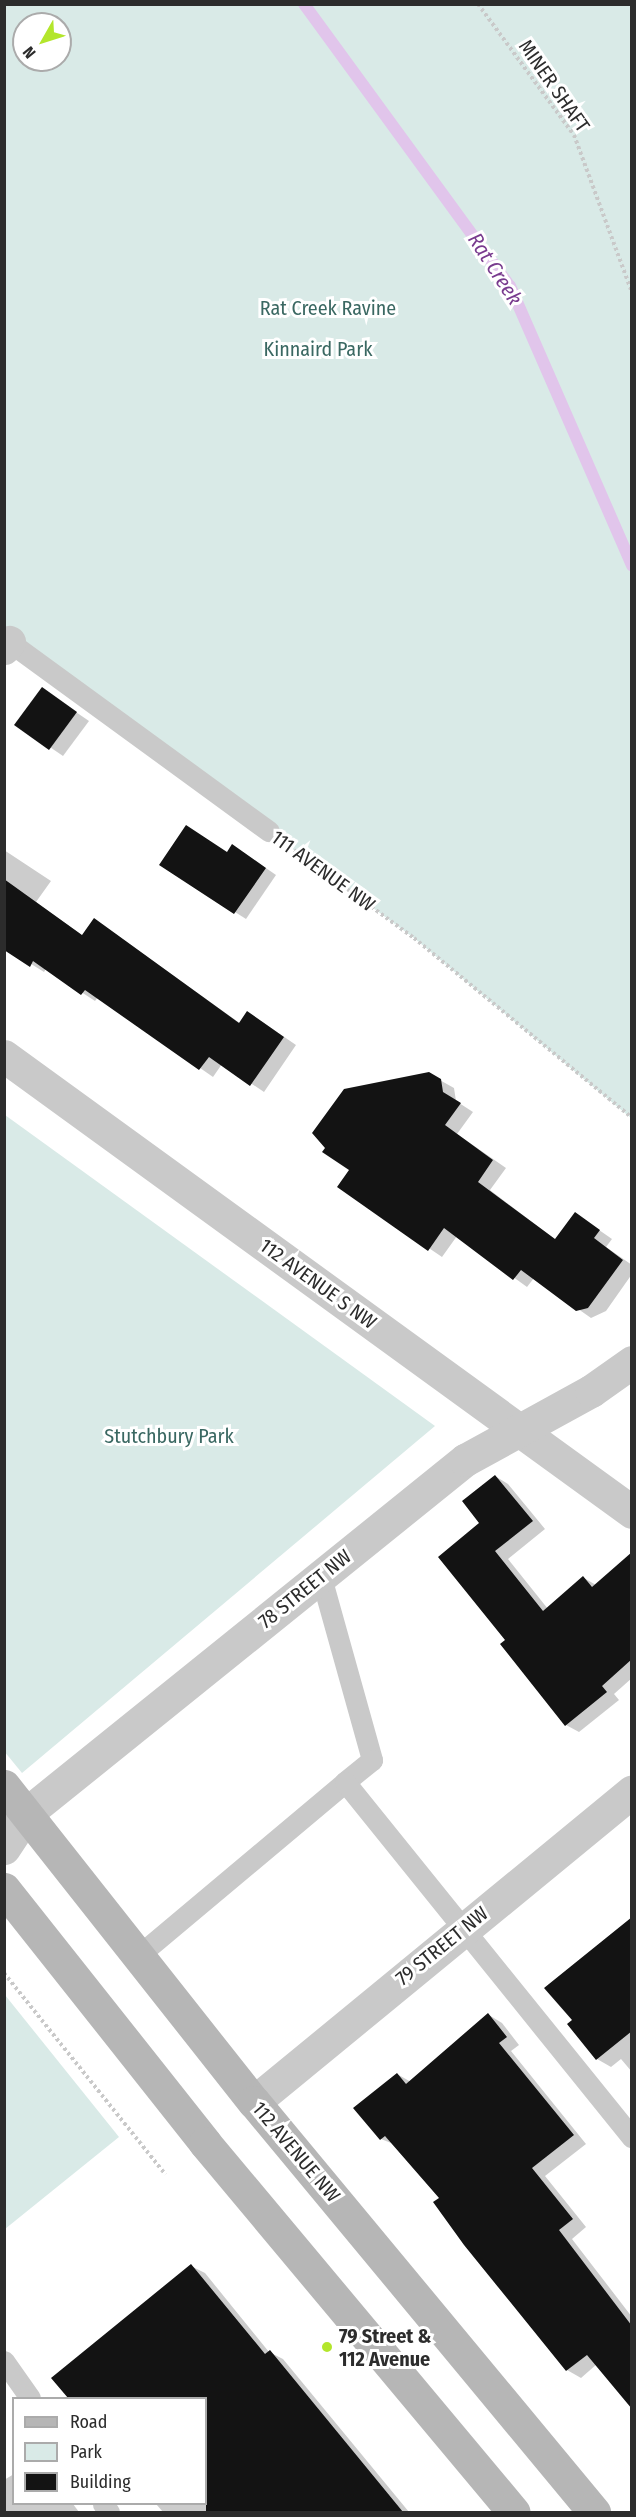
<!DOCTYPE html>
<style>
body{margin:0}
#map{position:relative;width:636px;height:2517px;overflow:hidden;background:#fff;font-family:"Fira Sans Condensed",sans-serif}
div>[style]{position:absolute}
.green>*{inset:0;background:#d9eae7}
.shadow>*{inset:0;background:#0003}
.stream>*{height:12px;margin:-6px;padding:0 6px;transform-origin:6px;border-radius:6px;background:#e1c5eb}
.building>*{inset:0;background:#131313}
.path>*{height:4px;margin-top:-2px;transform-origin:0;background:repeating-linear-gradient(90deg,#c9c9c9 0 3px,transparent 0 6px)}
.lane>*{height:21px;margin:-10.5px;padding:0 10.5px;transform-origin:10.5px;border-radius:10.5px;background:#c9c9c9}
.street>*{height:33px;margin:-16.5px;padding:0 16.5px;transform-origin:16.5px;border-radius:16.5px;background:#c9c9c9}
.secondary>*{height:33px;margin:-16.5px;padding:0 16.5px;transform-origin:16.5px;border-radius:16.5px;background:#b6b6b6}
.dots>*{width:16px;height:16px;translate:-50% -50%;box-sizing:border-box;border:3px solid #fff;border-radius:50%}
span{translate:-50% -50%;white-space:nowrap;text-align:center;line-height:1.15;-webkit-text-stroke:6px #fff;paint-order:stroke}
.street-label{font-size:20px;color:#2c2c2c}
.park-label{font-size:20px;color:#3a6862}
.poi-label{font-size:20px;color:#2c2c2c;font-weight:700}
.left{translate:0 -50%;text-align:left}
.water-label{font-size:21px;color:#783a8e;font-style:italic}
.frame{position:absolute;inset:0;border:6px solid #2c2c2c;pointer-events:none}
.legend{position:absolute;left:12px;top:2397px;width:195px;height:108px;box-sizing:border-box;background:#fff;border:2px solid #ababab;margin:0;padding:8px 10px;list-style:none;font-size:18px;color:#2c2c2c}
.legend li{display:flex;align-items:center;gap:12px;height:30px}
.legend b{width:30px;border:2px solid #ababab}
.north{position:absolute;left:12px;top:12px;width:60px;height:60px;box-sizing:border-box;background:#fff;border:2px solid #ababab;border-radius:50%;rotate:231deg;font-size:16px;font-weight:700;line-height:24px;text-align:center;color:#2c2c2c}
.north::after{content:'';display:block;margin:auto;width:21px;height:27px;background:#b3e62c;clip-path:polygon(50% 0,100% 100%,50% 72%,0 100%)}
</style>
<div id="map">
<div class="green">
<i style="clip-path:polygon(evenodd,5px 5px,631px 5px,631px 1118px,414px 938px,5px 638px,5px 5px,24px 24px,60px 24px,60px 60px,24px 60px,24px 24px)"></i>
<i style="clip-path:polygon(5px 1115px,435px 1426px,22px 1773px,4px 1751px)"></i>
<i style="clip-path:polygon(5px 1995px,119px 2137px,5px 2229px,4px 2229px)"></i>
</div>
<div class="shadow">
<i style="clip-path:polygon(42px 689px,89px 721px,63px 756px,16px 724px)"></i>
<i style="clip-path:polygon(4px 850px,51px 881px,36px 902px,83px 936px,107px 928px,241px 1024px,261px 1021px,296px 1045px,264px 1092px,222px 1064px,213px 1077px,98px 997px,95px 1001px,46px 969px,44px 972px,4px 947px)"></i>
<i style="clip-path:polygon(243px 852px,276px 875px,246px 919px,161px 865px)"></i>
<i style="clip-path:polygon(429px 1074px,454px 1088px,456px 1101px,473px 1112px,457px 1134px,506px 1168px,490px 1190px,556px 1240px,576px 1214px,612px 1239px,606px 1247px,632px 1265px,632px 1274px,606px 1311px,591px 1318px,534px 1278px,527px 1287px,457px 1236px,442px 1257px,339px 1187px)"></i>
<i style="clip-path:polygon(495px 1476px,508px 1484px,545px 1529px,508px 1559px,548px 1609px,584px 1578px,596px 1585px,632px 1568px,632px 1678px,614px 1694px,619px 1700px,579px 1732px,566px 1725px,507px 1640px,481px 1523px)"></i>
<i style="clip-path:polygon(632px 1920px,632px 2072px,621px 2059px,611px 2067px,597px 2059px,574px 2021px)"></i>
<i style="clip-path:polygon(489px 2015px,502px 2023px,519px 2045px,511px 2051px,586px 2144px,545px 2176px,586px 2227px,572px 2239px,632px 2317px,632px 2406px,597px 2364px,581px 2378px,567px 2370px,441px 2198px,396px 2145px,381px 2139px,397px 2074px,411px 2082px)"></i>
<i style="clip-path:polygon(191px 2266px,205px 2273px,269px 2352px,283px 2359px,409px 2512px,163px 2512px,156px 2504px,206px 2504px,206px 2398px,70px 2398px,53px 2378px)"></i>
<i style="clip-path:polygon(14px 2474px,14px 2504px,73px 2504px,79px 2512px,4px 2512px,4px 2480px)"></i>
</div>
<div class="stream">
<i style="left:304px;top:4px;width:349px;rotate:53.9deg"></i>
<i style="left:510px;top:286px;width:305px;rotate:66.4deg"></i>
</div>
<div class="building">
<i style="clip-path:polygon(42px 687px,77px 712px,49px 750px,14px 725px)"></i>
<i style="clip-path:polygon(186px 825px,227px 852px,232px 844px,266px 868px,234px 914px,159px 865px)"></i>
<i style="clip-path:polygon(4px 879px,82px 935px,94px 918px,239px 1023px,247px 1011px,284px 1037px,250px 1086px,209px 1057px,199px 1070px,85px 990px,81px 995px,33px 961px,30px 967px,4px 950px)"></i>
<i style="clip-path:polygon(429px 1072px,441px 1079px,443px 1092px,461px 1103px,445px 1125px,493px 1160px,478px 1182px,555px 1239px,575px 1212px,600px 1230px,594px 1238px,623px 1260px,588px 1308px,576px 1311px,521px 1270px,513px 1280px,444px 1228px,428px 1251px,337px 1187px,349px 1170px,322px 1152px,325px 1148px,312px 1133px,344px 1089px)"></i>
<i style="clip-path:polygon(495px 1475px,533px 1521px,495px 1551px,543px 1611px,583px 1576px,592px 1587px,632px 1552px,632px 1659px,602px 1686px,607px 1692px,565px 1726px,500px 1644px,505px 1640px,438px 1557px,479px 1523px,462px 1501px)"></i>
<i style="clip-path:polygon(632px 1917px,632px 2031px,596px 2060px,567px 2024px,572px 2020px,544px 1988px)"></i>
<i style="clip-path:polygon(488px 2013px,507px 2037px,499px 2043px,574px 2135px,532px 2168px,573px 2219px,559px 2230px,632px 2326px,632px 2409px,587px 2355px,566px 2371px,464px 2245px,433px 2202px,439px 2198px,385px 2136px,380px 2140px,353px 2108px,397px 2073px,406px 2084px)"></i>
<i style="clip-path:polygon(191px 2264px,265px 2354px,270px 2350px,403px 2512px,206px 2512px,206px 2398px,68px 2398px,51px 2378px)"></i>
</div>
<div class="path">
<i style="left:478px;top:4px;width:162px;rotate:53.8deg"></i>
<i style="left:574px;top:135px;width:168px;rotate:69.8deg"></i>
<i style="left:294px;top:850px;width:149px;rotate:36.3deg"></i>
<i style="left:414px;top:938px;width:283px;rotate:39.5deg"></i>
<i style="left:4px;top:1973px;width:258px;rotate:51.3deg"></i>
</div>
<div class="lane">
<i style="left:4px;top:638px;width:328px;rotate:36.1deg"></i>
<i style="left:321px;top:1577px;width:190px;rotate:74.4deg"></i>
<i style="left:372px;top:1760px;width:35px;rotate:141deg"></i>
<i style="left:139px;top:1955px;width:269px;rotate:-40deg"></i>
<i style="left:345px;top:1782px;width:457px;rotate:51.1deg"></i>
<i style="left:4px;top:2361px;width:45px;rotate:54.9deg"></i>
<i style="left:103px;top:2504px;width:10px;rotate:53deg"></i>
</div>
<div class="street">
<i style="left:4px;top:648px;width:8px;rotate:-50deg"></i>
<i style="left:4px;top:1056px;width:776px;rotate:35.98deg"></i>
<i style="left:4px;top:1848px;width:42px;rotate:-56.7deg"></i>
<i style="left:27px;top:1813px;width:563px;rotate:-38.87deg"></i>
<i style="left:465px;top:1460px;width:144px;rotate:-28.7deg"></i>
<i style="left:591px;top:1391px;width:50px;rotate:-35.3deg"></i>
<i style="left:254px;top:2102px;width:489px;rotate:-39.4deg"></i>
</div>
<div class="secondary">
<i style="left:4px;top:1786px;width:403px;rotate:51.7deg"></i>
<i style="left:254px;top:2102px;width:533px;rotate:50.33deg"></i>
<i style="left:4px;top:1889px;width:324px;rotate:51.6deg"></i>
<i style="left:205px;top:2143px;width:481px;rotate:50.1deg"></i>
</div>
<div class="dots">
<i style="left:327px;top:2347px;background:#b3e62c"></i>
</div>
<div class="street-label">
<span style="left:554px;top:86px;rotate:55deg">MINER SHAFT</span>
<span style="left:323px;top:871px;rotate:36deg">111 AVENUE NW</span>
<span style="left:318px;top:1284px;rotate:36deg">112 AVENUE S NW</span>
<span style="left:305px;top:1589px;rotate:-39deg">78 STREET NW</span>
<span style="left:442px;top:1946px;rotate:-39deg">79 STREET NW</span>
<span style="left:296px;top:2152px;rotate:50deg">112 AVENUE NW</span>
</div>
<div class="park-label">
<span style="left:328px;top:308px">Rat Creek Ravine</span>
<span style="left:318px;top:349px">Kinnaird Park</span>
<span style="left:169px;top:1436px">Stutchbury Park</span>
</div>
<div class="poi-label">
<span class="left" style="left:339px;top:2348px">79 Street &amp;<br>112 Avenue</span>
</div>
<div class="water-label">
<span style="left:495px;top:269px;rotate:57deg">Rat Creek</span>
</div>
<div class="frame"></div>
<ul class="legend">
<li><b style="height:8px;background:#b6b6b6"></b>Road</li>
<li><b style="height:16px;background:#d9eae7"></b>Park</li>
<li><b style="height:16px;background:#131313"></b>Building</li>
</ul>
<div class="north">N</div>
</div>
